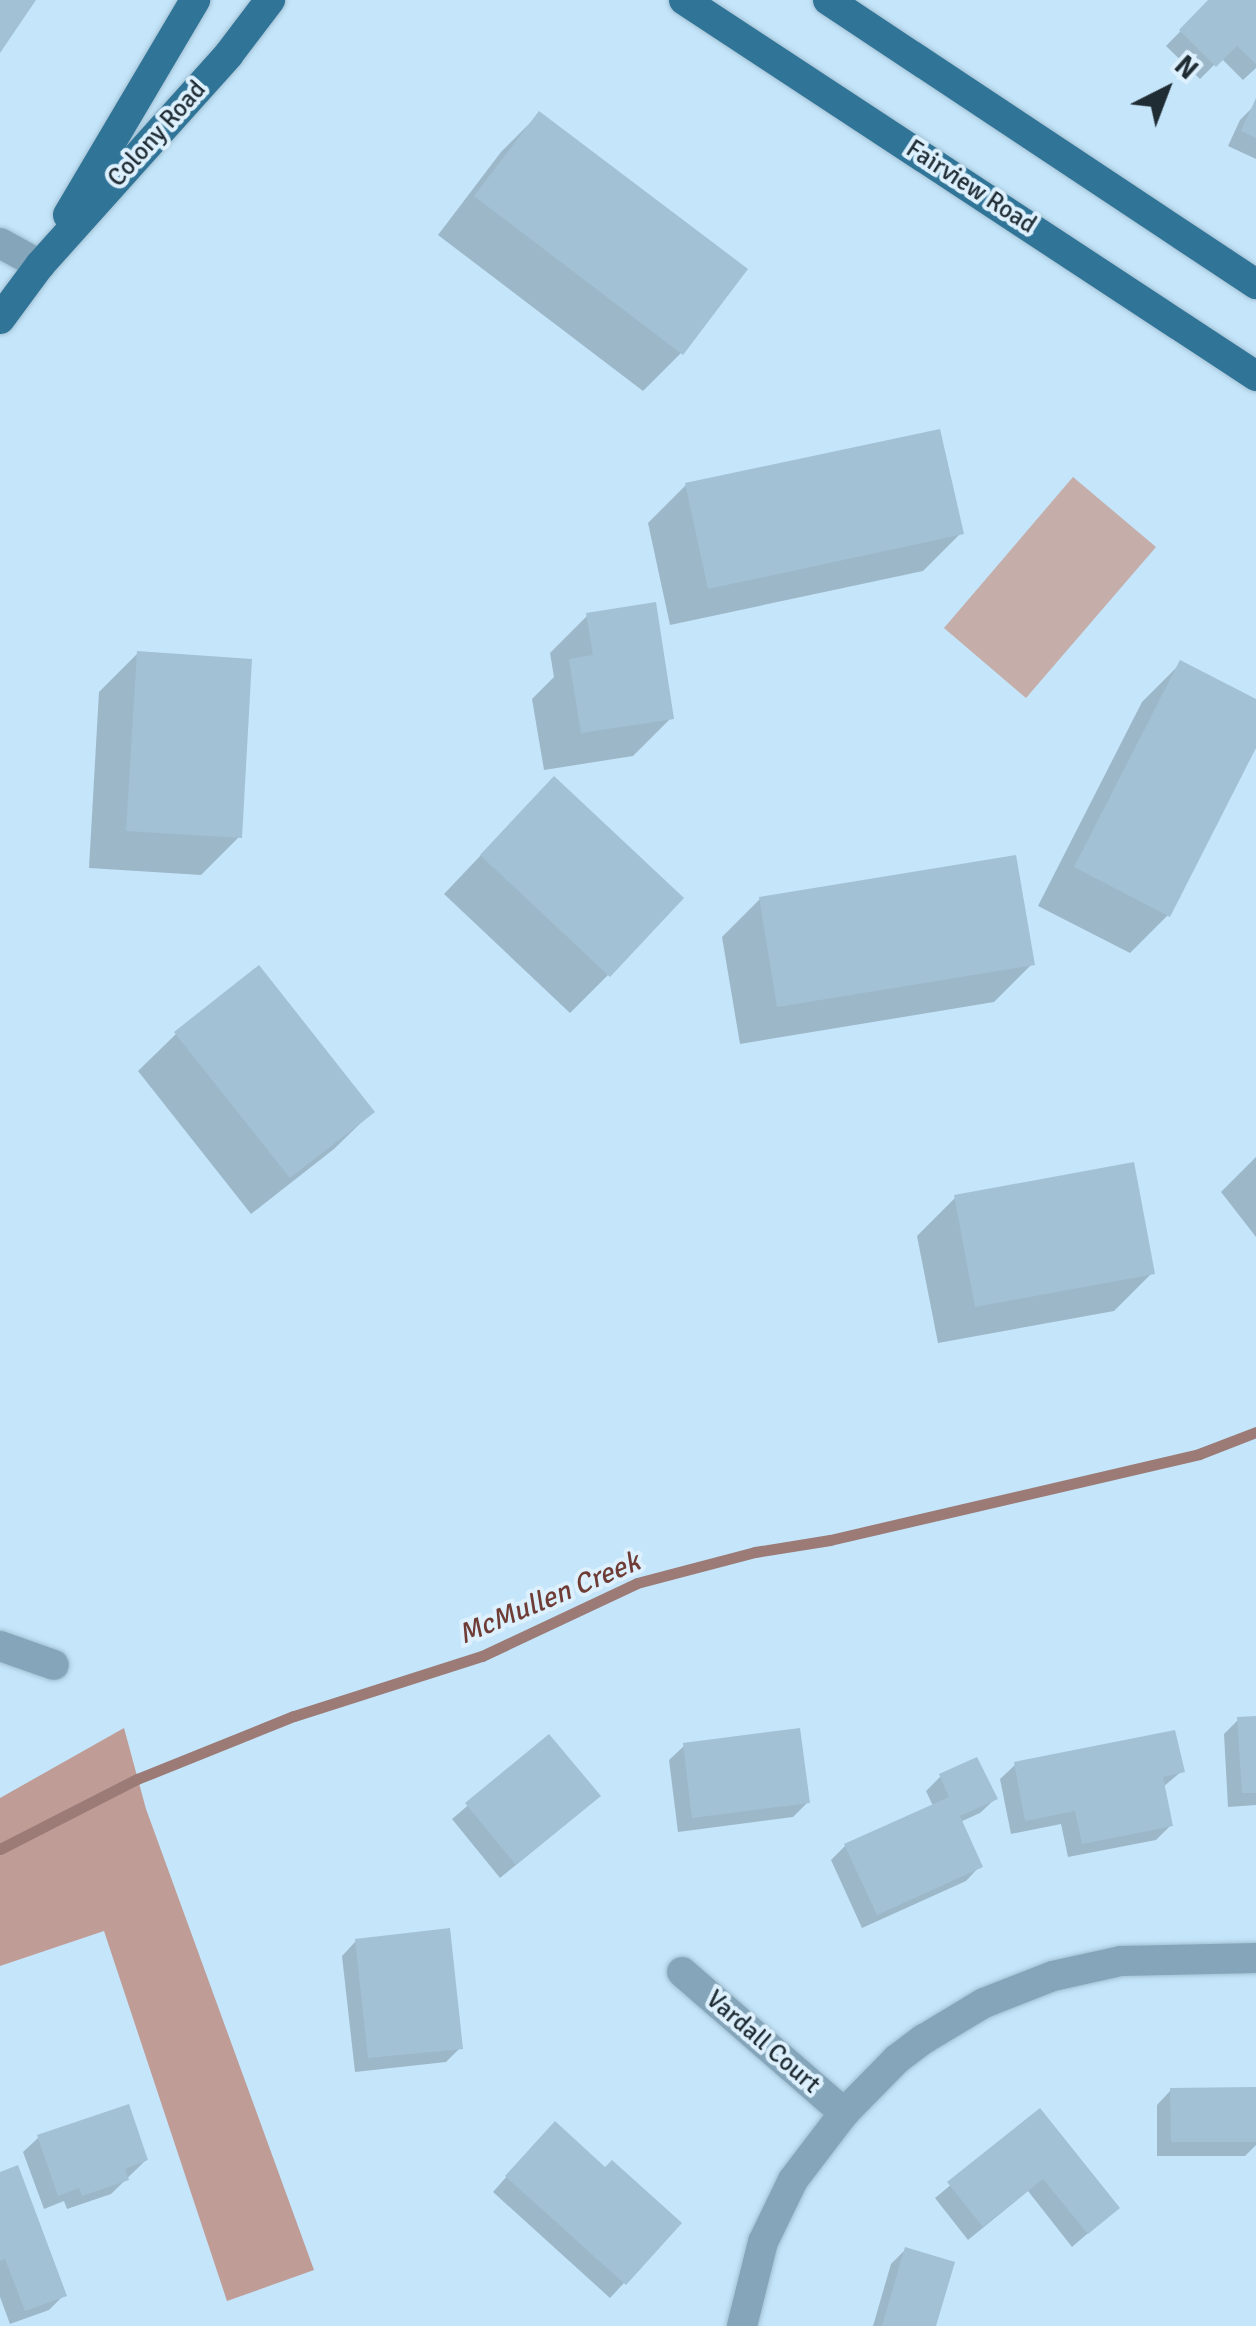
<!DOCTYPE html>
<style>
body{margin:0}
#map{position:relative;width:1256px;height:2326px;overflow:hidden;background:#c4e5fa;font-family:Signika,sans-serif}
div>[style]{position:absolute}
.green>*{inset:0;background:#c5ada9}
.forest>*{inset:0;background:#c09c97}
.shadow>*{inset:0;background:#0003}
.stream>*{height:11px;margin:-5.5px;padding:0 5.5px;transform-origin:5.5px;border-radius:5.5px;background:#9c7a75}
.building>*{inset:0;background:#a2c1d5}
.roads{filter:drop-shadow(0 0 2px #a3c0d2) drop-shadow(0 0 2px #a3c0d2)}
.minor>*{height:30px;margin:-15px;padding:0 15px;transform-origin:15px;border-radius:15px;background:#85a6ba}
.major>*{height:30px;margin:-15px;padding:0 15px;transform-origin:15px;border-radius:15px;background:#307498}
span{translate:-50% -50%;white-space:nowrap;text-align:center;line-height:1.15;-webkit-text-stroke:8px #ddf0fd;paint-order:stroke}
.street-label{font-size:25px;color:#1f2c34}
.water-label{font-size:28px;color:#6e3b35;font-style:italic}
.north{position:absolute;left:1116px;top:40px;width:100px;height:100px;-webkit-text-stroke:8px #ddf0fd;paint-order:stroke;rotate:42deg;font-size:28px;font-weight:700;line-height:40px;text-align:center;color:#1f2c34}
.north::after{content:'';display:block;margin:auto;width:35px;height:45px;background:#1f2c34;clip-path:polygon(50% 0,100% 100%,50% 72%,0 100%)}
</style>
<div id="map">
<div class="green">
<i style="clip-path:polygon(1073px 477px,1156px 547px,1026px 698px,944px 628px)"></i>
</div>
<div class="forest">
<i style="clip-path:polygon(124px 1728px,146px 1809px,314px 2270px,227px 2301px,104px 1931px,0 1966px,0 1798px)"></i>
</div>
<div class="shadow">
<i style="clip-path:polygon(1211px 0,1256px 0,1256px 68px,1243px 80px,1221px 58px,1200px 79px,1166px 46px)"></i>
<i style="clip-path:polygon(1254px 106px,1256px 106px,1256px 159px,1228px 146px,1240px 120px)"></i>
<i style="clip-path:polygon(539px 114px,681px 353px,643px 391px,438px 235px,501px 152px)"></i>
<i style="clip-path:polygon(686px 485px,961px 533px,923px 571px,670px 625px,648px 523px)"></i>
<i style="clip-path:polygon(588px 615px,671px 718px,633px 756px,544px 770px,532px 699px,554px 677px,550px 653px)"></i>
<i style="clip-path:polygon(137px 654px,239px 837px,201px 875px,89px 868px,99px 692px)"></i>
<i style="clip-path:polygon(1180px 664px,1256px 702px,1256px 742px,1168px 915px,1130px 953px,1038px 906px,1142px 702px)"></i>
<i style="clip-path:polygon(517px 817px,608px 975px,570px 1013px,444px 894px)"></i>
<i style="clip-path:polygon(760px 899px,1032px 964px,994px 1002px,740px 1044px,722px 937px)"></i>
<i style="clip-path:polygon(176px 1034px,372px 1112px,334px 1149px,251px 1214px,138px 1071px)"></i>
<i style="clip-path:polygon(1256px 1157px,1256px 1237px,1221px 1192px)"></i>
<i style="clip-path:polygon(955px 1198px,1152px 1273px,1114px 1311px,938px 1343px,917px 1236px)"></i>
<i style="clip-path:polygon(1256px 1719px,1256px 1805px,1228px 1807px,1224px 1734px,1238px 1720px)"></i>
<i style="clip-path:polygon(549px 1737px,583px 1810px,500px 1878px,452px 1819px)"></i>
<i style="clip-path:polygon(684px 1746px,807px 1803px,793px 1817px,678px 1832px,669px 1760px)"></i>
<i style="clip-path:polygon(1015px 1765px,1182px 1771px,1163px 1787px,1171px 1825px,1156px 1840px,1068px 1857px,1061px 1824px,1011px 1834px,1000px 1779px)"></i>
<i style="clip-path:polygon(941px 1776px,995px 1799px,980px 1813px,960px 1822px,980px 1866px,966px 1881px,862px 1928px,831px 1860px,845px 1846px,933px 1806px,926px 1791px)"></i>
<i style="clip-path:polygon(356px 1941px,460px 2048px,446px 2062px,355px 2072px,342px 1956px)"></i>
<i style="clip-path:polygon(1256px 2089px,1256px 2145px,1245px 2156px,1157px 2156px,1157px 2105px,1171px 2090px)"></i>
<i style="clip-path:polygon(1040px 2111px,1117px 2208px,1072px 2247px,1028px 2191px,968px 2240px,935px 2198px)"></i>
<i style="clip-path:polygon(38px 2138px,146px 2160px,111px 2194px,67px 2209px,64px 2201px,44px 2209px,23px 2152px)"></i>
<i style="clip-path:polygon(540px 2139px,605px 2170px,624px 2283px,610px 2298px,493px 2192px)"></i>
<i style="clip-path:polygon(0 2175px,64px 2295px,49px 2310px,10px 2324px,0 2297px)"></i>
<i style="clip-path:polygon(905px 2250px,934px 2326px,873px 2326px,891px 2264px)"></i>
</div>
<div class="stream">
<i style="left:0;top:1849px;width:154px;rotate:-27.1deg"></i>
<i style="left:137px;top:1779px;width:169px;rotate:-21.9deg"></i>
<i style="left:294px;top:1716px;width:197px;rotate:-17.7deg"></i>
<i style="left:482px;top:1656px;width:171px;rotate:-25.2deg"></i>
<i style="left:637px;top:1583px;width:122px;rotate:-14.7deg"></i>
<i style="left:755px;top:1552px;width:76px;rotate:-9.1deg"></i>
<i style="left:830px;top:1540px;width:379px;rotate:-13.1deg"></i>
<i style="left:1199px;top:1454px;width:61px;rotate:-21.1deg"></i>
</div>
<div class="building">
<i style="clip-path:polygon(0 0,36px 0,0 53px)"></i>
<i style="clip-path:polygon(1208px 0,1256px 0,1256px 64px,1237px 46px,1216px 67px,1179px 30px)"></i>
<i style="clip-path:polygon(1256px 98px,1256px 138px,1241px 131px)"></i>
<i style="clip-path:polygon(539px 111px,748px 269px,683px 355px,474px 196px)"></i>
<i style="clip-path:polygon(940px 429px,964px 534px,708px 589px,685px 483px)"></i>
<i style="clip-path:polygon(656px 602px,674px 719px,581px 733px,569px 659px,593px 655px,586px 613px)"></i>
<i style="clip-path:polygon(137px 651px,252px 659px,242px 838px,126px 831px)"></i>
<i style="clip-path:polygon(1180px 660px,1256px 699px,1256px 748px,1170px 917px,1074px 867px)"></i>
<i style="clip-path:polygon(554px 776px,684px 898px,610px 977px,480px 855px)"></i>
<i style="clip-path:polygon(1016px 855px,1035px 965px,777px 1007px,759px 897px)"></i>
<i style="clip-path:polygon(259px 965px,375px 1112px,290px 1178px,174px 1032px)"></i>
<i style="clip-path:polygon(1134px 1162px,1155px 1274px,975px 1307px,954px 1195px)"></i>
<i style="clip-path:polygon(1256px 1716px,1256px 1793px,1242px 1793px,1237px 1717px)"></i>
<i style="clip-path:polygon(800px 1728px,810px 1803px,692px 1818px,683px 1743px)"></i>
<i style="clip-path:polygon(1175px 1730px,1185px 1772px,1163px 1777px,1173px 1826px,1082px 1844px,1075px 1811px,1025px 1821px,1014px 1762px)"></i>
<i style="clip-path:polygon(549px 1734px,601px 1796px,516px 1865px,465px 1803px)"></i>
<i style="clip-path:polygon(977px 1757px,998px 1799px,960px 1816px,983px 1867px,877px 1915px,844px 1844px,949px 1797px,939px 1774px)"></i>
<i style="clip-path:polygon(450px 1928px,463px 2049px,368px 2058px,355px 1939px)"></i>
<i style="clip-path:polygon(1256px 2087px,1256px 2142px,1171px 2142px,1170px 2088px)"></i>
<i style="clip-path:polygon(129px 2104px,148px 2160px,125px 2169px,129px 2180px,82px 2196px,79px 2188px,58px 2196px,37px 2135px)"></i>
<i style="clip-path:polygon(1040px 2108px,1120px 2208px,1088px 2234px,1043px 2179px,983px 2227px,947px 2182px)"></i>
<i style="clip-path:polygon(555px 2121px,605px 2167px,612px 2160px,682px 2223px,626px 2285px,505px 2176px)"></i>
<i style="clip-path:polygon(18px 2165px,67px 2296px,25px 2311px,5px 2259px,0 2261px,0 2172px)"></i>
<i style="clip-path:polygon(905px 2247px,955px 2262px,936px 2326px,882px 2326px)"></i>
</div>
<div class="roads">
<div class="minor">
<i style="left:0;top:243px;width:46px;rotate:28.8deg"></i>
<i style="left:0;top:1646px;width:57px;rotate:19.4deg"></i>
<i style="left:682px;top:1972px;width:215px;rotate:41deg"></i>
<i style="left:742px;top:2326px;width:87px;rotate:-76deg"></i>
<i style="left:763px;top:2242px;width:69px;rotate:-64.2deg"></i>
<i style="left:793px;top:2180px;width:84px;rotate:-52.7deg"></i>
<i style="left:844px;top:2113px;width:76px;rotate:-45.5deg"></i>
<i style="left:897px;top:2059px;width:34px;rotate:-37deg"></i>
<i style="left:924px;top:2039px;width:70px;rotate:-31deg"></i>
<i style="left:984px;top:2003px;width:74px;rotate:-21.4deg"></i>
<i style="left:1053px;top:1976px;width:70px;rotate:-12.4deg"></i>
<i style="left:1121px;top:1961px;width:135px;rotate:-1.3deg"></i>
</div>
<div class="major">
<i style="left:684px;top:0;width:685px;rotate:33.32deg"></i>
<i style="left:828px;top:0;width:514px;rotate:33.57deg"></i>
<i style="left:68px;top:215px;width:250px;rotate:-59.4deg"></i>
<i style="left:0;top:319px;width:67px;rotate:-53.5deg"></i>
<i style="left:40px;top:265px;width:283px;rotate:-48.1deg"></i>
<i style="left:229px;top:54px;width:68px;rotate:-52.8deg"></i>
</div>
</div>
<div class="street-label">
<span style="left:157px;top:134px;rotate:-48deg">Colony Road</span>
<span style="left:971px;top:187px;rotate:33deg">Fairview Road</span>
<span style="left:763px;top:2042px;rotate:41deg">Vardall Court</span>
</div>
<div class="water-label">
<span style="left:549px;top:1598px;rotate:-23deg">McMullen Creek</span>
</div>
<div class="north">N</div>
</div>
